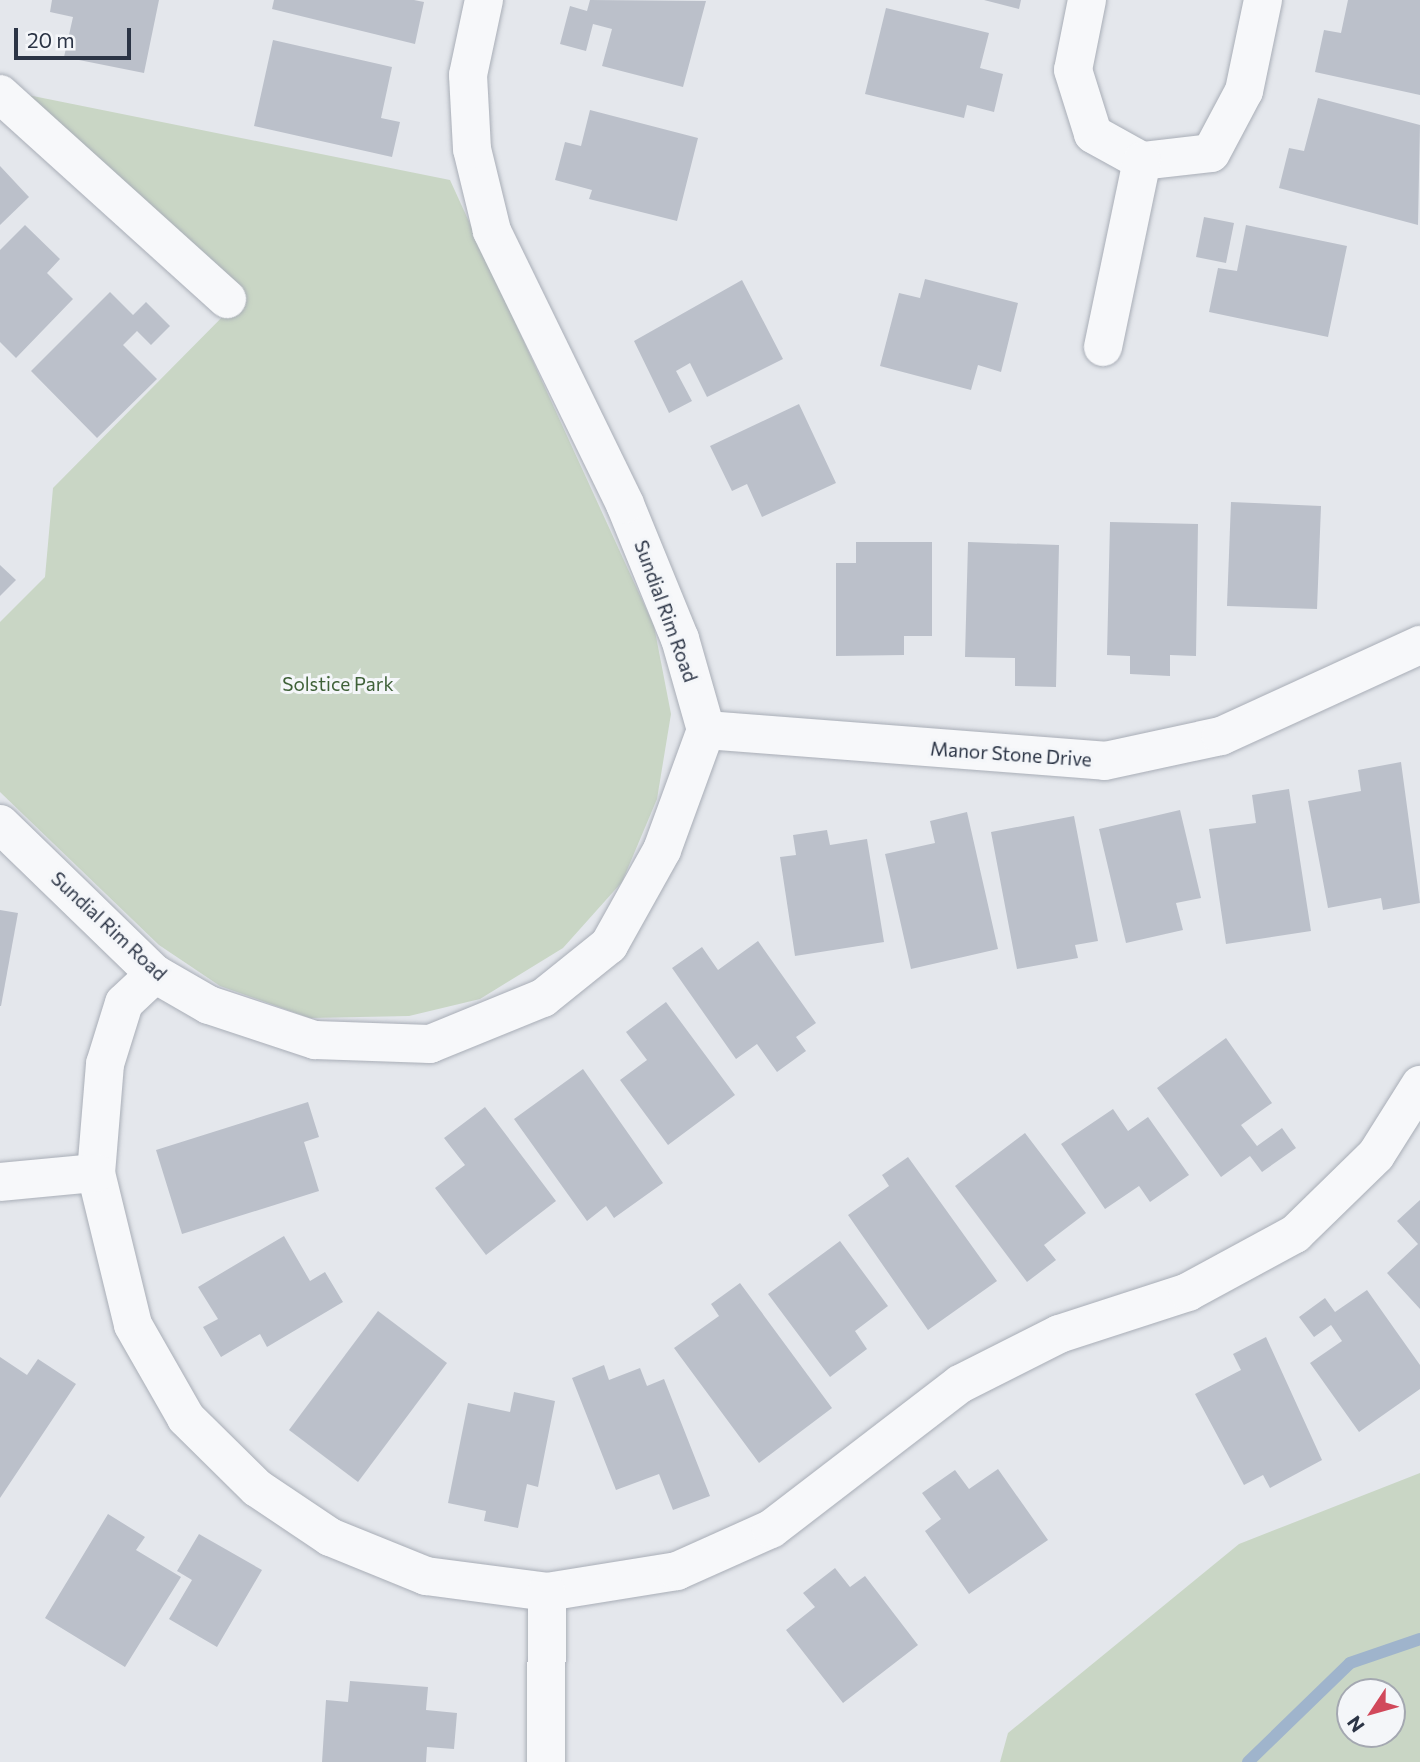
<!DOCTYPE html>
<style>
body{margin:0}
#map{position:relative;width:1420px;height:1762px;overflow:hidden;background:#e4e7ec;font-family:Commissioner,sans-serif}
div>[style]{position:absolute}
.green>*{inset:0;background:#c9d6c5}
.stream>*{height:12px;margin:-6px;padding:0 6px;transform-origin:6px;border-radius:6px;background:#9fb4cc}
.building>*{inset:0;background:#bbc0ca}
.roads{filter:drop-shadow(0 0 2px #a9aeb7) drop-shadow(0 0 2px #a9aeb7)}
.minor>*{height:38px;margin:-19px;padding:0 19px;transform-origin:19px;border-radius:19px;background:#f7f8fa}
span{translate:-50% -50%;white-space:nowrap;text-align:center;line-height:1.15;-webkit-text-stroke:6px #f4f6f9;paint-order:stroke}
.street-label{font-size:19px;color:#2b3445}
.park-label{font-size:19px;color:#3f6138}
.north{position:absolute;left:1336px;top:1678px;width:70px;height:70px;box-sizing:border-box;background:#f4f6f9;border:2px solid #a4a8b1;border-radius:50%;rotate:234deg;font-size:19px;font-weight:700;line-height:28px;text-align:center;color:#2b3445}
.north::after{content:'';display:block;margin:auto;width:24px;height:32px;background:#d1495b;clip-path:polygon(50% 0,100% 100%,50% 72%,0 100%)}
.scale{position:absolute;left:14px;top:28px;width:117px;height:32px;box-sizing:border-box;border:4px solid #2b3445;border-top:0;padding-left:9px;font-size:21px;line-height:24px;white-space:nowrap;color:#2b3445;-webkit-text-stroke:5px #f4f6f9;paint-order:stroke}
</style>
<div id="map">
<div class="green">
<i style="clip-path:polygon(13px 92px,450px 180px,654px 626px,671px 714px,657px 799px,622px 882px,563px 948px,480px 999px,409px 1016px,310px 1018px,220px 986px,159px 945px,0 792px,0 622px,45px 577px,53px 488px,242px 297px)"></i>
<i style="clip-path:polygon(evenodd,1420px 1473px,1420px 1762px,1000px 1762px,1008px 1733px,1239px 1544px,1420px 1473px,1392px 1692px,1392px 1734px,1350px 1734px,1350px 1692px,1392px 1692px)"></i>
</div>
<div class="stream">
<i style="left:1248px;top:1762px;width:142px;rotate:-44.1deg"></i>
<i style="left:1350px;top:1663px;width:74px;rotate:-18.9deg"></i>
</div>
<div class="building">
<i style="clip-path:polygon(52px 0,159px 0,144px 73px,64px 57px,73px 17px,50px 12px)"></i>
<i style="clip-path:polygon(274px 0,414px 0,424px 2px,415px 44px,272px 9px)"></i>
<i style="clip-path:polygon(590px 0,706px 1px,683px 87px,602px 66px,612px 29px,593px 24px,586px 51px,560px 44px,570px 6px,587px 11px)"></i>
<i style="clip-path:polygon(984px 0,1021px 0,1019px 9px)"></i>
<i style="clip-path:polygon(1348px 0,1420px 0,1420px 95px,1315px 72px,1324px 30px,1341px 33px)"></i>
<i style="clip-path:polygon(886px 8px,989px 33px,980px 68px,1003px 74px,994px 112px,967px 105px,964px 118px,865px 94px)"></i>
<i style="clip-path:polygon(273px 40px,392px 67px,381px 118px,400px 122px,392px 157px,254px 126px)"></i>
<i style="clip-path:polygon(1318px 98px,1420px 125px,1418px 225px,1279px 188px,1289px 148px,1304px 151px)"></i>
<i style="clip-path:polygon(590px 110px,698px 138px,677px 221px,589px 199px,592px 190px,555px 180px,565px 142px,581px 146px)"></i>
<i style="clip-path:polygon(0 166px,29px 197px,0 225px)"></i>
<i style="clip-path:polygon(1204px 217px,1234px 223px,1226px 263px,1196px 257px)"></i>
<i style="clip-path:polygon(25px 225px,60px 259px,47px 273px,73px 299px,16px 358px,0 342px,0 250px)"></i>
<i style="clip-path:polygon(1246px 225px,1347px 246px,1328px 337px,1209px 312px,1218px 268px,1237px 271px)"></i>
<i style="clip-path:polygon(925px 279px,1018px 303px,1001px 372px,978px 365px,971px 390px,880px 366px,899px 293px,920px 298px)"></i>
<i style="clip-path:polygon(742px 280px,783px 359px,707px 397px,690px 363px,676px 371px,692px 401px,669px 413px,634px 341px)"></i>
<i style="clip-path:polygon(110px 292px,133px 315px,146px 302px,170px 326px,151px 345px,137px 331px,123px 345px,157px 379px,97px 438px,31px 371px)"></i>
<i style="clip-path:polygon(799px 404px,836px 483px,762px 517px,747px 484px,732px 491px,710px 446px)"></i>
<i style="clip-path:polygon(1231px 502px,1321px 506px,1317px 609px,1227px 606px)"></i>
<i style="clip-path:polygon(1110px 522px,1198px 524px,1196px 656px,1170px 655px,1170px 676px,1130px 674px,1130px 656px,1107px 655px)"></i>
<i style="clip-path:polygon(856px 542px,932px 542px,932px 636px,904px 636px,904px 655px,836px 656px,836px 563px,856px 563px)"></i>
<i style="clip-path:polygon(968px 542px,1059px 545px,1056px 687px,1015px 686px,1015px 658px,965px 657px)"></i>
<i style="clip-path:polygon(0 565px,16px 580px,0 596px)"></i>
<i style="clip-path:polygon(1401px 762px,1420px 903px,1383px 910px,1381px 898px,1328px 908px,1308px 801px,1361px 791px,1358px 770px)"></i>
<i style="clip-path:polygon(1289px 789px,1311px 931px,1226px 944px,1209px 829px,1256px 823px,1252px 795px)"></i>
<i style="clip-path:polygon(1180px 810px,1201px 898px,1176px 903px,1183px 930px,1126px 943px,1099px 829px)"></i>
<i style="clip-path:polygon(967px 812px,998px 949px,911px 969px,885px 854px,935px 843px,930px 821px)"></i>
<i style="clip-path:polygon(1074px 816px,1098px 941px,1075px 945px,1078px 958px,1017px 969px,991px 832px)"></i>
<i style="clip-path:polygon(827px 830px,830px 845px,867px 839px,884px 942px,795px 956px,780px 857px,796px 855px,793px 835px)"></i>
<i style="clip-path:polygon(0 910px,18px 913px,1px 1006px,0 1006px)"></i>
<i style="clip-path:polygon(758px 941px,816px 1023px,796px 1037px,806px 1051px,777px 1072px,757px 1044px,736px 1059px,672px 968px,702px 947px,718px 970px)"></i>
<i style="clip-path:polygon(666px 1002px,735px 1095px,668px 1145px,620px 1080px,647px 1060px,626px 1032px)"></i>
<i style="clip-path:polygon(1226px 1038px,1272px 1103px,1241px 1125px,1257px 1146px,1282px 1128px,1296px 1148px,1262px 1172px,1250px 1156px,1221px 1177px,1157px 1088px)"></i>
<i style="clip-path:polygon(583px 1069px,663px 1183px,614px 1218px,606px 1206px,587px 1221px,514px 1119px)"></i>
<i style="clip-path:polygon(308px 1102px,319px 1137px,304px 1142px,319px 1191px,182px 1234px,156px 1150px)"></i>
<i style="clip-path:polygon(485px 1107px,556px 1201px,486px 1255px,435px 1188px,465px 1165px,444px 1138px)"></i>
<i style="clip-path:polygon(1113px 1109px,1128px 1131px,1148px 1117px,1189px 1175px,1150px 1202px,1139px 1186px,1105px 1209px,1061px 1144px)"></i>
<i style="clip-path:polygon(1025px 1133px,1086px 1213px,1044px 1245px,1056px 1260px,1027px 1282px,955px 1186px)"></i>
<i style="clip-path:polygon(908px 1157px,997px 1281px,928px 1330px,848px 1215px,889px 1186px,882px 1175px)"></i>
<i style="clip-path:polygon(1420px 1200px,1420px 1309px,1387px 1273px,1418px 1244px,1397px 1221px)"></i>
<i style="clip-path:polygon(284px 1236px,310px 1281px,325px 1272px,343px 1302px,267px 1347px,260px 1334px,221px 1357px,203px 1327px,218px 1319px,198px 1287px)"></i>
<i style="clip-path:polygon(840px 1241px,888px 1306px,855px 1331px,867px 1349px,830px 1377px,768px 1294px)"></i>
<i style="clip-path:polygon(740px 1283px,832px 1408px,759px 1463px,674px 1348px,719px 1316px,711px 1304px)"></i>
<i style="clip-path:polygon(1367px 1290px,1420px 1365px,1420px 1389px,1359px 1432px,1310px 1363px,1342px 1341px,1331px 1325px,1314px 1337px,1299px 1317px,1325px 1298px,1335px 1312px)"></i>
<i style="clip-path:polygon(378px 1311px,447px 1363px,358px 1482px,289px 1430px)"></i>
<i style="clip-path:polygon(1266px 1337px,1322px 1460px,1270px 1488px,1263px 1475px,1244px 1485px,1195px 1394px,1241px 1370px,1233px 1354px)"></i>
<i style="clip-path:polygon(0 1357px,27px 1375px,38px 1359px,76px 1384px,0 1498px)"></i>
<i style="clip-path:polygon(604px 1365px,609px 1380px,640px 1368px,647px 1386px,664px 1379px,710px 1496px,673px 1510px,659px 1474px,616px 1490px,572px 1378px)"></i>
<i style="clip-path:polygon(514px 1392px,555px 1401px,538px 1487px,527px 1484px,518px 1528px,484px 1521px,486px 1511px,448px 1503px,468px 1403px,510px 1412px)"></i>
<i style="clip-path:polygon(998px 1469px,1048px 1540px,969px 1594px,925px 1531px,941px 1519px,922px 1493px,955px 1470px,969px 1489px)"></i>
<i style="clip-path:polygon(108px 1514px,145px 1537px,136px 1550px,181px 1577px,125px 1667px,45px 1618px)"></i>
<i style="clip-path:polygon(199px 1534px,262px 1570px,217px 1647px,169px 1619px,192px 1580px,177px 1571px)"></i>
<i style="clip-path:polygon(835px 1568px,850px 1587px,865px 1576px,918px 1645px,843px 1703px,786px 1630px,815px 1607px,803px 1593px)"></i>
<i style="clip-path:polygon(350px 1681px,428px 1687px,426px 1710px,457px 1713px,454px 1749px,427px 1747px,426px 1762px,322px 1762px,326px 1700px,348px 1702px)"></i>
</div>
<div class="roads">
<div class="minor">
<i style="left:1087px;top:0;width:71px;rotate:101.3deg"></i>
<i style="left:1073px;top:70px;width:67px;rotate:72.6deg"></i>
<i style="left:1093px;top:134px;width:56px;rotate:28.9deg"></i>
<i style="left:1142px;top:161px;width:69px;rotate:-6.6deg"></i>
<i style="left:1211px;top:153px;width:70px;rotate:-62deg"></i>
<i style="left:1244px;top:91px;width:93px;rotate:-78.2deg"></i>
<i style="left:0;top:94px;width:306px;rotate:42.1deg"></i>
<i style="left:1103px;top:347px;width:190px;rotate:-78.2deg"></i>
<i style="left:706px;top:730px;width:400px;rotate:4.4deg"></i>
<i style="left:1105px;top:761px;width:119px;rotate:-12.2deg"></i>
<i style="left:1221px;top:736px;width:219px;rotate:-24.6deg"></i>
<i style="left:0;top:824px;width:216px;rotate:44.1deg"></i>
<i style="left:155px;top:974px;width:62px;rotate:29.9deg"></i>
<i style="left:209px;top:1005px;width:112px;rotate:18.3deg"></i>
<i style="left:315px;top:1040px;width:115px;rotate:2deg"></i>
<i style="left:430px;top:1044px;width:122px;rotate:-22.2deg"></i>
<i style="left:543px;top:998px;width:85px;rotate:-38.8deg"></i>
<i style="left:609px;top:945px;width:109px;rotate:-60.8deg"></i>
<i style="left:662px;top:850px;width:128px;rotate:-69.9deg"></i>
<i style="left:706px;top:730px;width:95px;rotate:-105.9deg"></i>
<i style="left:680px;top:639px;width:146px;rotate:-112.2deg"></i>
<i style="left:625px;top:504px;width:304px;rotate:-116deg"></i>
<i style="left:492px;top:231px;width:84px;rotate:-103.7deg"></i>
<i style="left:472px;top:149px;width:74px;rotate:-93.1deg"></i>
<i style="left:468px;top:75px;width:77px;rotate:-78deg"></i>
<i style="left:155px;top:974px;width:42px;rotate:136.9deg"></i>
<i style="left:124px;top:1003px;width:64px;rotate:107.3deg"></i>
<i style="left:105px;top:1064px;width:109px;rotate:94.7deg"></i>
<i style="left:96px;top:1173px;width:156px;rotate:76.3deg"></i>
<i style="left:133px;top:1325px;width:107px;rotate:60.3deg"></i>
<i style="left:186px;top:1418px;width:100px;rotate:44.6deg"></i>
<i style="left:257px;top:1488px;width:88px;rotate:33.9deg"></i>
<i style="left:330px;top:1537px;width:104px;rotate:22.1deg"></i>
<i style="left:426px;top:1576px;width:122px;rotate:7.5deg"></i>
<i style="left:547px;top:1592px;width:132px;rotate:-9.2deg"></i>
<i style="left:677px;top:1571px;width:103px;rotate:-24.1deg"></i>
<i style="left:771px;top:1529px;width:238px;rotate:-37.5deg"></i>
<i style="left:960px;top:1384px;width:111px;rotate:-26.8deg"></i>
<i style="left:1059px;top:1334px;width:136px;rotate:-18deg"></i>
<i style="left:1188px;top:1292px;width:122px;rotate:-28.5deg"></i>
<i style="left:1295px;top:1234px;width:113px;rotate:-44.3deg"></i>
<i style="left:1376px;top:1155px;width:83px;rotate:-57.8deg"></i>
<i style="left:0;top:1182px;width:96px;rotate:-5.4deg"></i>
<i style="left:546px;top:1762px;width:170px;rotate:-89.7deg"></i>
</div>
</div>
<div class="street-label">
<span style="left:666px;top:611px;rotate:70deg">Sundial Rim Road</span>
<span style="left:1011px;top:754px;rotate:4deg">Manor Stone Drive</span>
<span style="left:109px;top:926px;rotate:43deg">Sundial Rim Road</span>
</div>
<div class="park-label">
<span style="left:338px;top:684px">Solstice Park</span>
</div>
<div class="north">N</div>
<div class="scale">20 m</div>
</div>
